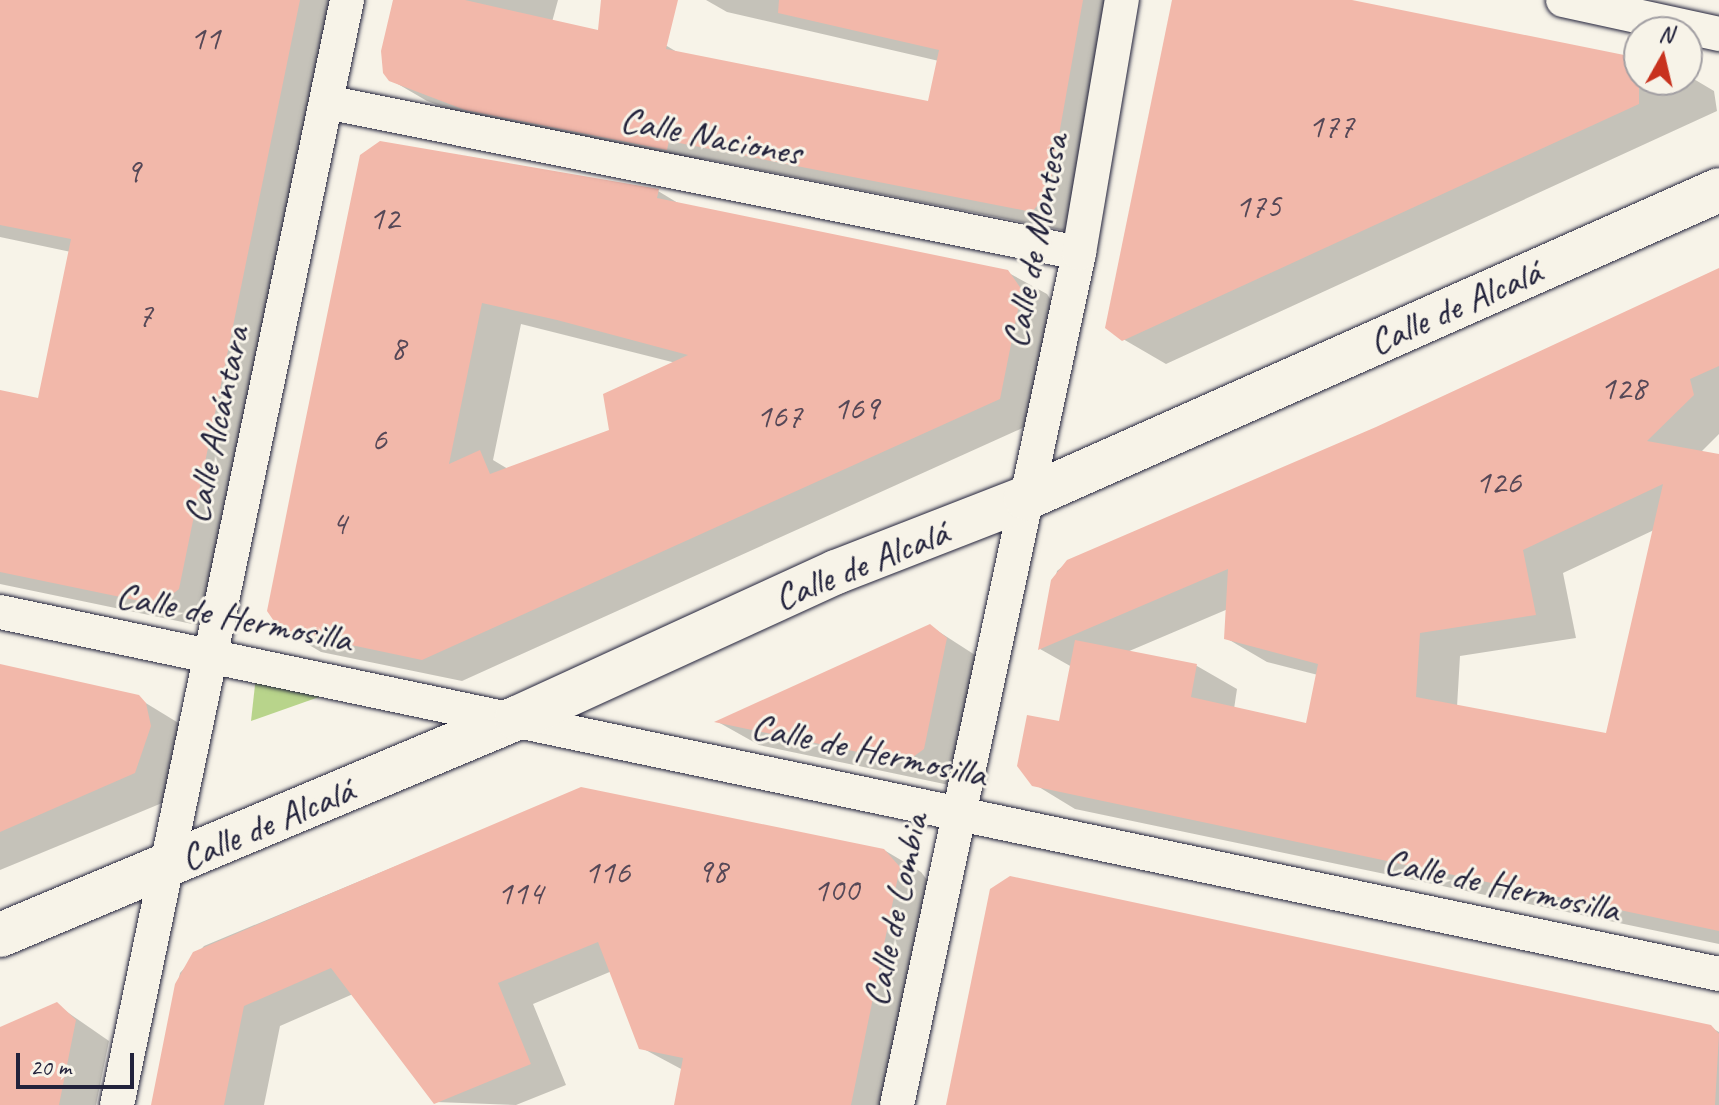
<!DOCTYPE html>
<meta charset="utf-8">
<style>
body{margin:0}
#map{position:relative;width:1719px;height:1105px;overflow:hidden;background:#f7f3e8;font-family:Caveat,sans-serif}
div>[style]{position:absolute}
.green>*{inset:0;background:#b8d48b}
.shadow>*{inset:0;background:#0003}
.building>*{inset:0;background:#f2b8aa}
.roads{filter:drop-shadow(0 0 2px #22223b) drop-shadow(0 0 2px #22223b)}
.street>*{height:34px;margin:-17px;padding:0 17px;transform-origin:17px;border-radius:17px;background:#f7f3e8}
.primary>*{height:44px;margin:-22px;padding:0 22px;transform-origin:22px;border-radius:22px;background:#f7f3e8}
span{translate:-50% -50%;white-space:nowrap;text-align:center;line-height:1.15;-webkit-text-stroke:6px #f7f3e8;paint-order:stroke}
.number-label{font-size:34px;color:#564857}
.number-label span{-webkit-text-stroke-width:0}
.street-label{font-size:38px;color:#22223b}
.north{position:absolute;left:1623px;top:16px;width:80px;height:80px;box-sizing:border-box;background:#f7f3e8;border:2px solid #a29fa3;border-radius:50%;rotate:8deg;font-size:22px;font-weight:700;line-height:32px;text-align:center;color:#22223b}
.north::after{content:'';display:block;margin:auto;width:28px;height:36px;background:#c8321e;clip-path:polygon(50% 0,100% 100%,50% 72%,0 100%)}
.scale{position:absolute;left:16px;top:1053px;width:118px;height:36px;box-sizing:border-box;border:4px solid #22223b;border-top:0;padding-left:10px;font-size:24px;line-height:28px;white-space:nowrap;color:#22223b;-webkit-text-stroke:6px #f7f3e8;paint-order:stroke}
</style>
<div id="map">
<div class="green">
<i style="clip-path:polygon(256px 676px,336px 691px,251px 721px)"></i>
</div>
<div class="shadow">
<i style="clip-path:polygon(0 0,342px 0,216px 610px,197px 625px,0 584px,0 392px,39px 400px,71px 252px,0 237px)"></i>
<i style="clip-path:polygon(393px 0,558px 0,552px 22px,667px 46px,682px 55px,930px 103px,939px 61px,727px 12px,706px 0,1122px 0,1067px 231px,704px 159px,702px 169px,502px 129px,427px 101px,391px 80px)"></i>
<i style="clip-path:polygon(1174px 0,1341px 0,1639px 60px,1639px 80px,1687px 80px,1687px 75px,1714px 91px,1717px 111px,1166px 364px,1123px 339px)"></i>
<i style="clip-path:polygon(evenodd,362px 156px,658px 191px,683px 206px,1007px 272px,1047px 294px,1060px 314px,1038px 421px,462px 681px,321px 652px,282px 629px,362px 156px,521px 324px,676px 363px,611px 431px,508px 469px,493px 460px,521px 324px)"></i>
<i style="clip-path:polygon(evenodd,1719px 272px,1719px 434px,1700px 453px,1719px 456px,1719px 944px,1075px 809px,1034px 784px,1061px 723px,1072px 667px,1040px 649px,1057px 571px,1068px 562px,1377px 429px,1719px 272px,1654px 530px,1608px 736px,1457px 707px,1460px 656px,1576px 638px,1563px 573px,1654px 530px,1719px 272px,1228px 609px,1226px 638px,1267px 662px,1318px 675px,1308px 725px,1234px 709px,1237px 689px,1197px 666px,1127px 652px,1228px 609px)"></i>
<i style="clip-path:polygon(930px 626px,989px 664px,949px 785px,759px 745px,718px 722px)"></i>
<i style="clip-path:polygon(0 666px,131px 694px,185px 727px,167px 801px,0 870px)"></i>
<i style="clip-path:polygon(581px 789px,884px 850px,921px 872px,935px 890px,891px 1105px,676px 1105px,683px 1070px,640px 1047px,612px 971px,533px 1004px,566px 1085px,516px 1105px,435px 1102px,353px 994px,280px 1026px,264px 1105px,153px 1105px,180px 973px,204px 946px)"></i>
<i style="clip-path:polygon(57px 1005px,109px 1041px,96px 1105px,0 1105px,0 1028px)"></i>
<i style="clip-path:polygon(1710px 1027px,1719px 1032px,1719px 1105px,948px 1105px)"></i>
</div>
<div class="building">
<i style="clip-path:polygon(0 0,300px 0,179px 589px,159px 605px,0 572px,0 390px,38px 398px,71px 239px,0 225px)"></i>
<i style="clip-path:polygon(393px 0,465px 0,598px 30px,601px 0,678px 0,666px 49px,928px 101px,939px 50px,778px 13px,779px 0,1083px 0,1049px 191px,1032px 212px,669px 141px,667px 150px,465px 110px,389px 81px,383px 73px,381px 51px)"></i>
<i style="clip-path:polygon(1172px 0,1352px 0,1639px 58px,1639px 104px,1122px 341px,1105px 328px)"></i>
<i style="clip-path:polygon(evenodd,380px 141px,659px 189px,657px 198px,1008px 270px,1022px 290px,1000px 399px,422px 660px,280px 630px,267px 611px,296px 466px,360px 155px,380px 141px,482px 303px,557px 320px,688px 355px,603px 394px,609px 430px,490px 474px,480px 450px,449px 464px,482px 303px)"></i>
<i style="clip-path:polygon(evenodd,1719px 268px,1719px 366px,1690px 379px,1694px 395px,1647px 441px,1719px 454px,1719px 931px,1032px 786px,1017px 766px,1027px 715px,1059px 721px,1075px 640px,1197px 664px,1191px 697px,1306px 723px,1318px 664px,1224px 639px,1228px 569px,1038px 650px,1051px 580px,1067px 560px,1376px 427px,1719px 268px,1663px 484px,1606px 733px,1416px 697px,1420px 633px,1536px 615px,1523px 550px,1663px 484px)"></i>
<i style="clip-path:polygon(930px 624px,947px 638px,924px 749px,906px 762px,714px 722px)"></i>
<i style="clip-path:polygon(0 664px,139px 695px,146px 703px,151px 726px,135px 773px,0 832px)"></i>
<i style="clip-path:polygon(581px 787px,884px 849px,900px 867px,851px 1105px,674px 1105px,683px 1058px,639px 1049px,598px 942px,498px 983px,531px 1064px,434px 1104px,331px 968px,244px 1006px,224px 1105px,151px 1105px,175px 984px,193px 952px)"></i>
<i style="clip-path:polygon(1010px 876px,1711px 1025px,1719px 1034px,1715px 1105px,946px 1105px,990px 889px)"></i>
<i style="clip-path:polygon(57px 1002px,76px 1020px,59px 1105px,0 1105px,0 1027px)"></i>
</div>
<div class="roads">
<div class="street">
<i style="left:1563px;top:0;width:160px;rotate:12.3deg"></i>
<i style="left:326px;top:102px;width:768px;rotate:11.34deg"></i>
<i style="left:0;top:612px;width:1757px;rotate:11.89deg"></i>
<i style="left:117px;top:1105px;width:1129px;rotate:-78.24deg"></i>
<i style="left:897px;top:1105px;width:871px;rotate:-77.94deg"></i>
<i style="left:1079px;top:253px;width:257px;rotate:-80.4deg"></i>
</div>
<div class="primary">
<i style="left:0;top:935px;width:561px;rotate:-22.77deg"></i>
<i style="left:517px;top:718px;width:351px;rotate:-24.6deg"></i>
<i style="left:836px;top:572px;width:204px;rotate:-21.3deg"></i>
<i style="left:1026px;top:498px;width:758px;rotate:-23.96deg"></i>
</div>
</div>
<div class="number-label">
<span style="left:205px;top:38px">11</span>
<span style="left:1331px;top:126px">177</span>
<span style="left:133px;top:171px">9</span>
<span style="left:1258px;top:206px">175</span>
<span style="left:384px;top:218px">12</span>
<span style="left:145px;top:315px">7</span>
<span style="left:398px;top:348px">8</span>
<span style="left:1623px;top:388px">128</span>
<span style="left:856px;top:408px">169</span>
<span style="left:779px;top:416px">167</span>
<span style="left:379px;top:439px">6</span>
<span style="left:1498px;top:482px">126</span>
<span style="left:339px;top:523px">4</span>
<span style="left:712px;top:871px">98</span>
<span style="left:607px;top:872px">116</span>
<span style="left:836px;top:890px">100</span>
<span style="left:520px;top:893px">114</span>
</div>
<div class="street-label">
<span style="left:711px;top:136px;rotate:11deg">Calle Naciones</span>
<span style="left:1035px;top:241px;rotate:-79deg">Calle de Montesa</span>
<span style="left:1455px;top:307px;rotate:-24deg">Calle de Alcalá</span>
<span style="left:216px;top:425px;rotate:-78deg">Calle Alcántara</span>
<span style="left:861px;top:565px;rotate:-22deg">Calle de Alcalá</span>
<span style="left:234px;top:617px;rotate:11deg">Calle de Hermosilla</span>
<span style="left:869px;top:750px;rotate:12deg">Calle de Hermosilla</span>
<span style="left:267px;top:824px;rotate:-23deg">Calle de Alcalá</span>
<span style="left:1502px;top:885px;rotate:12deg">Calle de Hermosilla</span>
<span style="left:895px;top:910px;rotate:-78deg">Calle de Lombia</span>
</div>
<div class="north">N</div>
<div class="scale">20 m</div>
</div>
